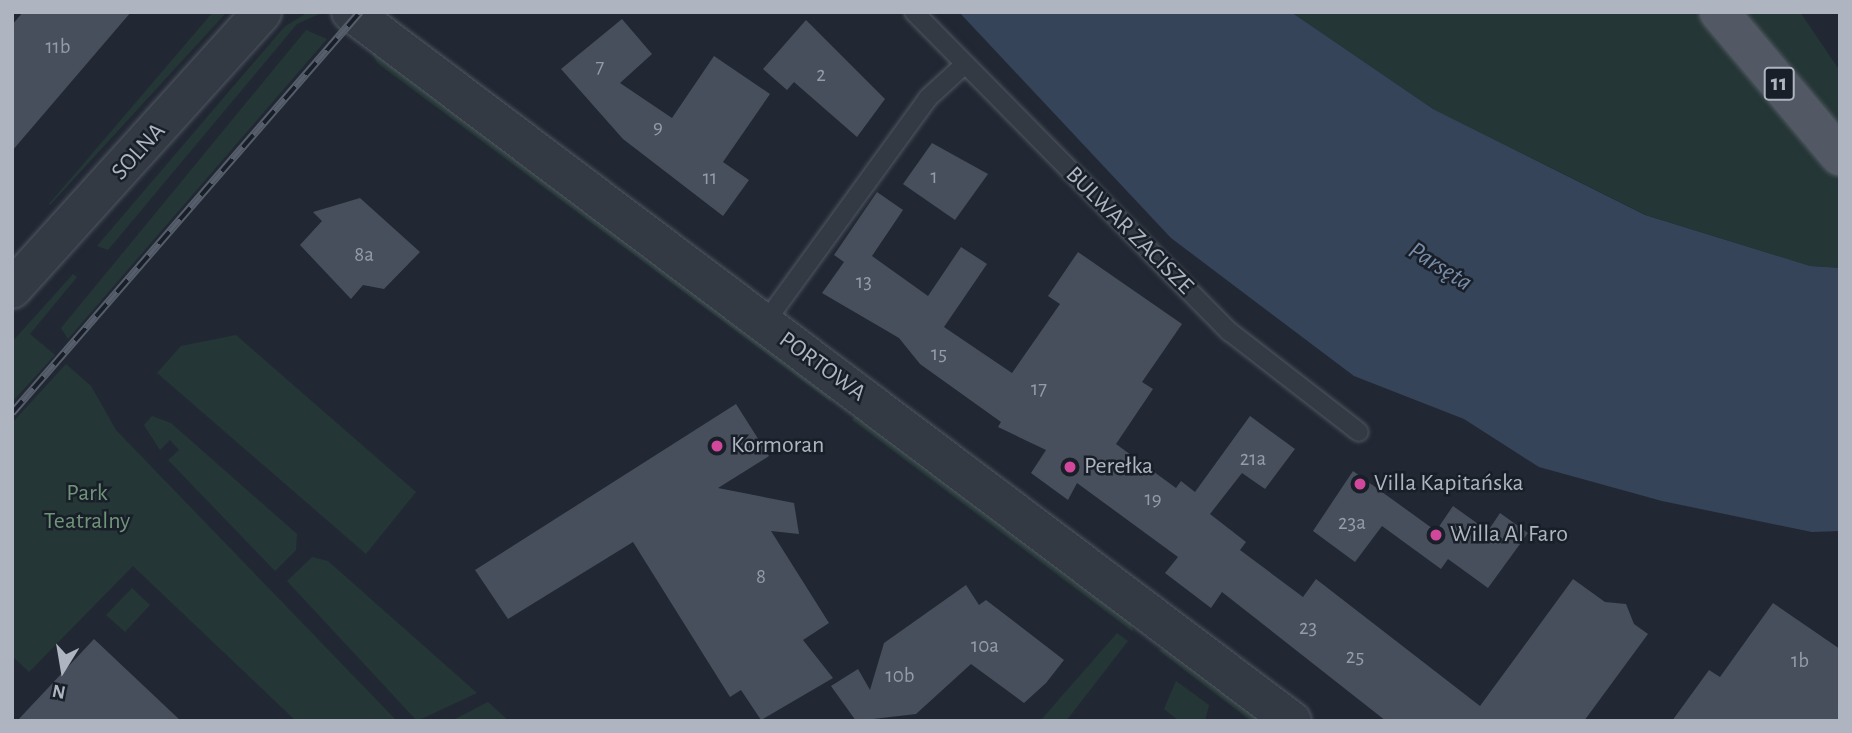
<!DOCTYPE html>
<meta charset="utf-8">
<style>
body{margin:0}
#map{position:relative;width:1852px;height:733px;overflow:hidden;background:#212833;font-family:"Alegreya Sans",sans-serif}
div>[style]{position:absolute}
.green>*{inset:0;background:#253636}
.water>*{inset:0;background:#364459}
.building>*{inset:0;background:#474f5c}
.roads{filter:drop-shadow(0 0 2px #515862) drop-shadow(0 0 2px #515862)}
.service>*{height:18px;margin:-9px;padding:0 9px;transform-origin:9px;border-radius:9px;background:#343a44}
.tertiary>*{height:38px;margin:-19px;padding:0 19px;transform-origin:19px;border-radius:19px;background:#343a44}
.primary>*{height:38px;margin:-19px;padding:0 19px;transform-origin:19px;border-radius:19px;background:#525964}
.rail>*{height:8px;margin-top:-4px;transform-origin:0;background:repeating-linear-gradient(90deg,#191f28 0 16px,#565e6b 0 32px);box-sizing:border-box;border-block:2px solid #565e6b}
.dots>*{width:19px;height:19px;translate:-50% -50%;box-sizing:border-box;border:4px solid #191f28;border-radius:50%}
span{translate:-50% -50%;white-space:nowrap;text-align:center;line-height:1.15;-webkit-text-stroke:5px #191f28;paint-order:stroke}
.number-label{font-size:21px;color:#949ca8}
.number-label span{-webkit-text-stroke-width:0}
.shield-label span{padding:2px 5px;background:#191f28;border:2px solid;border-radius:5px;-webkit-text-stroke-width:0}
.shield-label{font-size:23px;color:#aeb5c1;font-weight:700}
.street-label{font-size:24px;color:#aeb5c1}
.poi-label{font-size:24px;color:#aeb5c1}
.left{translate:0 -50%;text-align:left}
.park-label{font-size:24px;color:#709479}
.water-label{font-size:26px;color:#788ca7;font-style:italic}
.frame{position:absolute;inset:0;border:14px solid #aeb5c1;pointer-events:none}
.north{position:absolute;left:28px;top:635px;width:70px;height:70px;-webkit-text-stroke:5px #191f28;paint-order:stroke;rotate:191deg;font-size:19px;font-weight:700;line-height:28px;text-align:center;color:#aeb5c1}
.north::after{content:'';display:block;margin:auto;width:24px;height:32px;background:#aeb5c1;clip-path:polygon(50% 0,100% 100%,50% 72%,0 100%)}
</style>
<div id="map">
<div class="green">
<i style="clip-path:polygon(213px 12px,227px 12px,50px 205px,49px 204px)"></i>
<i style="clip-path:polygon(1291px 12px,1800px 12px,1840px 71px,1840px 268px,1810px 266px,1646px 215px,1433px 109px)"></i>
<i style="clip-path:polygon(305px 14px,319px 14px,297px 24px,108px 250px,97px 246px,284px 27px)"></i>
<i style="clip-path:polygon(306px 30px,327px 39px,68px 339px,61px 328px)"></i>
<i style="clip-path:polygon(370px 49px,830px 394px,831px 402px,377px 63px)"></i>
<i style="clip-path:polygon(73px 274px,77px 277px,30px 334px,55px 355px,12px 402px,12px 342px)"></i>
<i style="clip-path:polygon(236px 335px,416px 492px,366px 554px,157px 373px,181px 346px)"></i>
<i style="clip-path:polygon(66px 364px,91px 386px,116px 430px,397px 721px,296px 721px,133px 566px,29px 672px,12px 656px,12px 423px)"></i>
<i style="clip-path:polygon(152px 416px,171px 423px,297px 534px,296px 550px,275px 571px,168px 460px,179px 450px,170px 440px,160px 450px,144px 425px)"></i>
<i style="clip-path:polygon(855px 416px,1130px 619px,1133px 632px,852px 420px)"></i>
<i style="clip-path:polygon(312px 557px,328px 561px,477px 693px,417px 721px,287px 581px)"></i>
<i style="clip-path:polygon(132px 588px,150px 605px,125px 632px,106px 615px)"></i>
<i style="clip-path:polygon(1117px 633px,1128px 641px,1066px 721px,1040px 721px)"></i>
<i style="clip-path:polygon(1166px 649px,1265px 721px,1251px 721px,1158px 650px)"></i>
<i style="clip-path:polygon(1176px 681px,1209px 705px,1205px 721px,1179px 721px,1164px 709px)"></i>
<i style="clip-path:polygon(488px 702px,509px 721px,451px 721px)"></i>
</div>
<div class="water">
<i style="clip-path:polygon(959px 12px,1291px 12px,1433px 109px,1645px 215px,1810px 266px,1840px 268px,1840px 531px,1812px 532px,1662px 501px,1539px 467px,1464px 419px,1354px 376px,1171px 238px)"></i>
</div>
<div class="building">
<i style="clip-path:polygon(23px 12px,131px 12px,12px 151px,12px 25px)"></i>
<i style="clip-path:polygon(622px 19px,652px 54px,620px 83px,672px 118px,714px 56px,770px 94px,723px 162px,749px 180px,723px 216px,623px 139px,561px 69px)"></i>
<i style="clip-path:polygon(806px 20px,885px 99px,857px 137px,794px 82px,787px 90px,763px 69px)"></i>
<i style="clip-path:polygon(932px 143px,988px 174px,955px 220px,903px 184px)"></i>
<i style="clip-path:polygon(877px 192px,903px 210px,872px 256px,928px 296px,961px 247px,987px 264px,944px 327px,1012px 373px,1060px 304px,1048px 296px,1078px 252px,1182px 324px,1142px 382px,1153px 389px,1116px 444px,1176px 488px,1181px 481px,1195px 492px,1250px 416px,1295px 449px,1265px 489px,1242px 473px,1210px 514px,1246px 542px,1240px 550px,1303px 597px,1316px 579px,1480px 706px,1573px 579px,1605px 602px,1626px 604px,1634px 624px,1648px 634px,1584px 721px,1386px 721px,1222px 592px,1211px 608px,1165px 573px,1178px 557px,1077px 483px,1068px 500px,1031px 473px,1046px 450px,998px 427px,1001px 422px,920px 364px,899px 338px,822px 293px,844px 262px,834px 255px)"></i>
<i style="clip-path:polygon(360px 198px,420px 252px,384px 289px,363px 285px,351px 299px,300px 245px,322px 221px,313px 212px)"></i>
<i style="clip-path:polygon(736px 404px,769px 456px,718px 488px,794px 503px,799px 534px,771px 531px,829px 623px,803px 640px,833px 678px,761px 720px,741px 690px,730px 697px,633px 542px,508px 619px,475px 570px)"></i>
<i style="clip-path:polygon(1353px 471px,1436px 531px,1453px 506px,1488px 531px,1500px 513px,1528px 533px,1488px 588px,1448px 559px,1441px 569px,1382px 526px,1355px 562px,1313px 531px)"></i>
<i style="clip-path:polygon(966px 585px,979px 605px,986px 600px,1064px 660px,1046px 683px,1024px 703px,971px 664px,916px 714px,856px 721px,831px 686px,858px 669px,870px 690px,884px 643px)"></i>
<i style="clip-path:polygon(1773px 603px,1840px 649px,1840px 721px,1672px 721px,1709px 670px,1720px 677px)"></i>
<i style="clip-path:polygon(94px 639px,181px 721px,17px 721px)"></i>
</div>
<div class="roads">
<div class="service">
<i style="left:914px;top:12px;width:450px;rotate:45.4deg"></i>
<i style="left:1230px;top:332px;width:163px;rotate:37.8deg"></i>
<i style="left:764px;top:324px;width:279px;rotate:-54deg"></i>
<i style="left:928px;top:98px;width:49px;rotate:-42.5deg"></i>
</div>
<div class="tertiary">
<i style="left:351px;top:12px;width:1178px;rotate:37deg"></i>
<i style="left:12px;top:289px;width:373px;rotate:-47.9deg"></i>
</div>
<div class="primary">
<i style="left:1719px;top:12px;width:188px;rotate:50deg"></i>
</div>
</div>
<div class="rail">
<i style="left:12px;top:413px;width:531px;rotate:-49.05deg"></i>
</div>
<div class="dots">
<i style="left:717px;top:446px;background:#d1479c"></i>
<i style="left:1070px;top:467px;background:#d1479c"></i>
<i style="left:1360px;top:484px;background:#d1479c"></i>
<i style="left:1436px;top:535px;background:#d1479c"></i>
</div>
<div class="number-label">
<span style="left:58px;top:47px">11b</span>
<span style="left:600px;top:67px">7</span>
<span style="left:821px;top:75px">2</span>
<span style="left:658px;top:127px">9</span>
<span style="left:934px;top:177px">1</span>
<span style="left:710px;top:178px">11</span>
<span style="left:364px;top:255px">8a</span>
<span style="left:864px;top:282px">13</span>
<span style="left:939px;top:354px">15</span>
<span style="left:1039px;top:389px">17</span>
<span style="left:1253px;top:459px">21a</span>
<span style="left:1153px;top:499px">19</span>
<span style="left:1352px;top:523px">23a</span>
<span style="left:761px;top:577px">8</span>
<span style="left:1308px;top:628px">23</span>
<span style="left:985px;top:646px">10a</span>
<span style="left:1355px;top:657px">25</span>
<span style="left:1800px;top:661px">1b</span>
<span style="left:900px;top:676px">10b</span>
</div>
<div class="shield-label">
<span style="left:1779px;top:84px">11</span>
</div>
<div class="street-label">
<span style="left:139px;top:152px;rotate:-48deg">SOLNA</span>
<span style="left:1129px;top:231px;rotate:45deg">BULWAR ZACISZE</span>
<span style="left:822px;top:367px;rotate:36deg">PORTOWA</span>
</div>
<div class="poi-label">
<span class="left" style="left:731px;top:446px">Kormoran</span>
<span class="left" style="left:1084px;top:467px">Perełka</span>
<span class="left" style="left:1374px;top:484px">Villa Kapitańska</span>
<span class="left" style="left:1450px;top:535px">Willa Al Faro</span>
</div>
<div class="park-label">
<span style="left:87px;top:508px">Park<br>Teatralny</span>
</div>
<div class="water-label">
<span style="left:1440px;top:267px;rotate:32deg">Parsęta</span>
</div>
<div class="frame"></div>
<div class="north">N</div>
</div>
